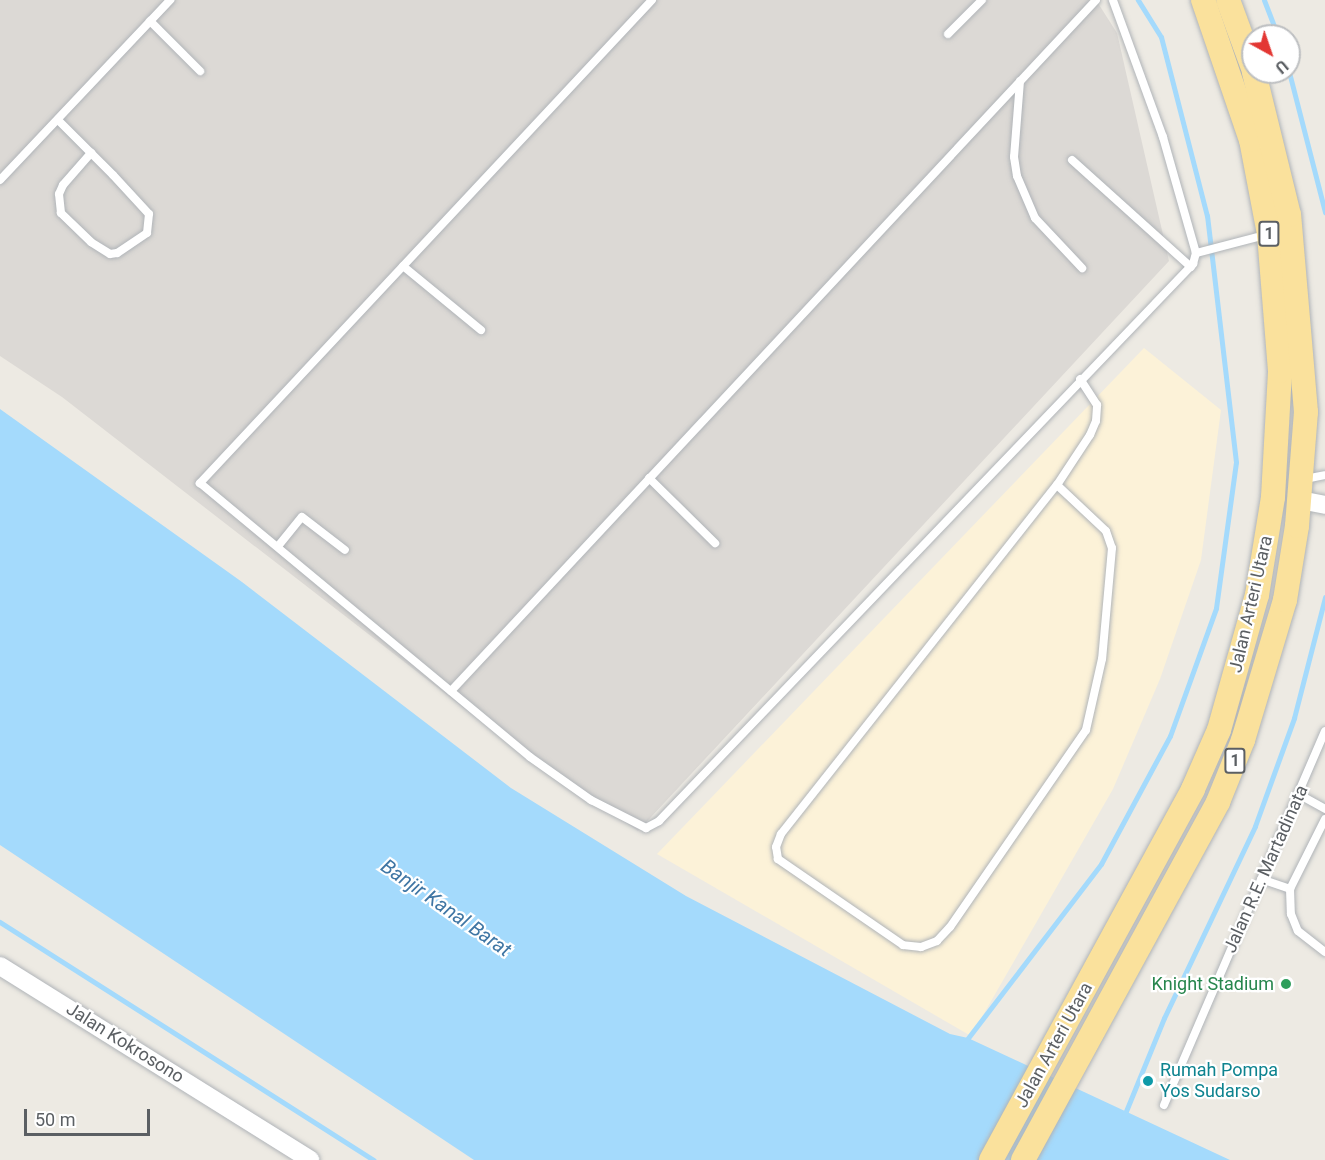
<!DOCTYPE html>
<style>
body{margin:0}
#map{position:relative;width:1325px;height:1160px;overflow:hidden;background:#edeae3;font-family:Roboto,sans-serif}
div>[style]{position:absolute}
.commercial>*{inset:0;background:#fcf2d8}
.industrial>*{inset:0;background:#dcd9d5}
.water>*{inset:0;background:#a4dafc}
.stream>*{height:5px;margin:-2.5px;padding:0 2.5px;transform-origin:2.5px;border-radius:2.5px;background:#a4dafc}
.roads{filter:drop-shadow(0 0 2px #b0b4b8) drop-shadow(0 0 2px #b0b4b8)}
.service>*{height:8px;margin:-4px;padding:0 4px;transform-origin:4px;border-radius:4px;background:#fff}
.tertiary>*{height:18px;margin:-9px;padding:0 9px;transform-origin:9px;border-radius:9px;background:#fff}
.trunk>*{height:24px;margin:-12px;padding:0 12px;transform-origin:12px;border-radius:12px;background:#fae19c}
.dots>*{width:16px;height:16px;translate:-50% -50%;box-sizing:border-box;border:3px solid #fff;border-radius:50%}
span{translate:-50% -50%;white-space:nowrap;text-align:center;line-height:1.15;-webkit-text-stroke:4.5px #fff;paint-order:stroke}
.shield-label span{padding:2px 4px;background:#fff;border:2px solid;border-radius:4px;-webkit-text-stroke-width:0}
.shield-label{font-size:16px;color:#5b5f63;font-weight:700}
.street-label{font-size:18px;color:#5b5f63}
.leisure-label{font-size:18px;color:#27864d}
.right{translate:-100% -50%;text-align:right}
.culture-label{font-size:18px;color:#0d838f}
.left{translate:0 -50%;text-align:left}
.water-label{font-size:20px;color:#3f76a4;font-style:italic}
.north{position:absolute;left:1241px;top:24px;width:60px;height:60px;box-sizing:border-box;background:#fff;border:2px solid #bdbfc1;border-radius:50%;rotate:140deg;font-size:16px;font-weight:700;line-height:24px;text-align:center;color:#5b5f63}
.north::after{content:'';display:block;margin:auto;width:21px;height:27px;background:#e33733;clip-path:polygon(50% 0,100% 100%,50% 72%,0 100%)}
.scale{position:absolute;left:24px;top:1109px;width:126px;height:27px;box-sizing:border-box;border:3px solid #5b5f63;border-top:0;padding-left:8px;font-size:18px;line-height:21px;white-space:nowrap;color:#5b5f63;-webkit-text-stroke:4px #fff;paint-order:stroke}
</style>
<div id="map">
<div class="commercial">
<i style="clip-path:polygon(1144px 348px,1221px 410px,1201px 560px,1160px 679px,1113px 789px,971px 1036px,657px 854px)"></i>
</div>
<div class="industrial">
<i style="clip-path:polygon(0 0,1096px 0,1117px 33px,1169px 261px,638px 831px,531px 760px,62px 397px,0 356px)"></i>
</div>
<div class="water">
<i style="clip-path:polygon(0 409px,242px 582px,511px 788px,686px 896px,950px 1034px,968px 1038px,1230px 1160px,474px 1160px,465px 1154px,0 845px)"></i>
</div>
<div class="stream">
<i style="left:1264px;top:0;width:39px;rotate:69deg"></i>
<i style="left:1289px;top:72px;width:145px;rotate:75.6deg"></i>
<i style="left:0;top:922px;width:443px;rotate:32.5deg"></i>
<i style="left:968px;top:1038px;width:219px;rotate:-52.6deg"></i>
<i style="left:1101px;top:864px;width:145px;rotate:-61.7deg"></i>
<i style="left:1170px;top:736px;width:136px;rotate:-70.2deg"></i>
<i style="left:1216px;top:608px;width:147px;rotate:-82.2deg"></i>
<i style="left:1236px;top:462px;width:248px;rotate:-96.7deg"></i>
<i style="left:1207px;top:216px;width:185px;rotate:-104.4deg"></i>
<i style="left:1161px;top:37px;width:44px;rotate:-121.9deg"></i>
<i style="left:1124px;top:1116px;width:106px;rotate:-67.8deg"></i>
<i style="left:1164px;top:1018px;width:212px;rotate:-64.6deg"></i>
<i style="left:1255px;top:826px;width:115px;rotate:-70.1deg"></i>
<i style="left:1294px;top:718px;width:125px;rotate:-75.6deg"></i>
</div>
<div class="roads">
<div class="service">
<i style="left:652px;top:0;width:662px;rotate:133.1deg"></i>
<i style="left:200px;top:483px;width:429px;rotate:39.7deg"></i>
<i style="left:530px;top:757px;width:75px;rotate:35.2deg"></i>
<i style="left:591px;top:800px;width:62px;rotate:27deg"></i>
<i style="left:646px;top:828px;width:15px;rotate:-28deg"></i>
<i style="left:659px;top:821px;width:772px;rotate:-46.21deg"></i>
<i style="left:1193px;top:264px;width:11px;rotate:-75deg"></i>
<i style="left:1196px;top:253px;width:121px;rotate:-105.9deg"></i>
<i style="left:1163px;top:137px;width:146px;rotate:-110.1deg"></i>
<i style="left:150px;top:21px;width:71px;rotate:45deg"></i>
<i style="left:948px;top:34px;width:48px;rotate:-45deg"></i>
<i style="left:1020px;top:81px;width:76px;rotate:94.5deg"></i>
<i style="left:1014px;top:157px;width:19px;rotate:81deg"></i>
<i style="left:1017px;top:176px;width:46px;rotate:66.8deg"></i>
<i style="left:1035px;top:218px;width:69px;rotate:46.8deg"></i>
<i style="left:58px;top:120px;width:78px;rotate:45deg"></i>
<i style="left:113px;top:175px;width:53px;rotate:47.3deg"></i>
<i style="left:149px;top:214px;width:19px;rotate:96deg"></i>
<i style="left:147px;top:233px;width:36px;rotate:146deg"></i>
<i style="left:117px;top:253px;width:7px;rotate:172deg"></i>
<i style="left:110px;top:254px;width:22px;rotate:-148deg"></i>
<i style="left:91px;top:242px;width:42px;rotate:-136deg"></i>
<i style="left:61px;top:213px;width:19px;rotate:-96deg"></i>
<i style="left:59px;top:194px;width:10px;rotate:-66deg"></i>
<i style="left:63px;top:185px;width:43px;rotate:-48.8deg"></i>
<i style="left:1072px;top:160px;width:160px;rotate:42deg"></i>
<i style="left:0;top:180px;width:248px;rotate:-46.6deg"></i>
<i style="left:1196px;top:253px;width:71px;rotate:-14.6deg"></i>
<i style="left:403px;top:266px;width:101px;rotate:39.4deg"></i>
<i style="left:649px;top:478px;width:93px;rotate:44.6deg"></i>
<i style="left:1305px;top:479px;width:20px;rotate:-11deg"></i>
<i style="left:1057px;top:485px;width:67px;rotate:43.2deg"></i>
<i style="left:1106px;top:531px;width:18px;rotate:71deg"></i>
<i style="left:1112px;top:548px;width:111px;rotate:95.1deg"></i>
<i style="left:1102px;top:659px;width:73px;rotate:102.7deg"></i>
<i style="left:1086px;top:730px;width:239px;rotate:124.6deg"></i>
<i style="left:950px;top:927px;width:19px;rotate:133deg"></i>
<i style="left:937px;top:941px;width:17px;rotate:159deg"></i>
<i style="left:921px;top:947px;width:18px;rotate:-174deg"></i>
<i style="left:903px;top:945px;width:152px;rotate:-145.5deg"></i>
<i style="left:778px;top:859px;width:12px;rotate:-99deg"></i>
<i style="left:776px;top:847px;width:14px;rotate:-69deg"></i>
<i style="left:781px;top:834px;width:445px;rotate:-51.7deg"></i>
<i style="left:1057px;top:485px;width:60px;rotate:-56.6deg"></i>
<i style="left:1090px;top:435px;width:15px;rotate:-67deg"></i>
<i style="left:1096px;top:421px;width:16px;rotate:-86deg"></i>
<i style="left:1097px;top:405px;width:31px;rotate:-123deg"></i>
<i style="left:279px;top:545px;width:36px;rotate:-51deg"></i>
<i style="left:302px;top:517px;width:54px;rotate:37.5deg"></i>
<i style="left:451px;top:691px;width:945px;rotate:-46.97deg"></i>
<i style="left:1300px;top:795px;width:29px;rotate:29deg"></i>
<i style="left:1261px;top:879px;width:31px;rotate:19deg"></i>
<i style="left:1290px;top:889px;width:78px;rotate:-63.4deg"></i>
<i style="left:1290px;top:889px;width:25px;rotate:88deg"></i>
<i style="left:1291px;top:914px;width:18px;rotate:68deg"></i>
<i style="left:1298px;top:931px;width:34px;rotate:38deg"></i>
<i style="left:1164px;top:1105px;width:407px;rotate:-66.7deg"></i>
</div>
<div class="tertiary">
<i style="left:1300px;top:500px;width:25px;rotate:11deg"></i>
<i style="left:0;top:966px;width:366px;rotate:32deg"></i>
</div>
<div class="trunk">
<i style="left:1228px;top:0;width:72px;rotate:69.8deg"></i>
<i style="left:991px;top:1160px;width:422px;rotate:-61.4deg"></i>
<i style="left:1193px;top:789px;width:64px;rotate:-66.2deg"></i>
<i style="left:1219px;top:730px;width:140px;rotate:-74.3deg"></i>
<i style="left:1257px;top:595px;width:99px;rotate:-80.7deg"></i>
<i style="left:1273px;top:497px;width:126px;rotate:-86.8deg"></i>
<i style="left:1280px;top:371px;width:137px;rotate:-94.6deg"></i>
<i style="left:1269px;top:234px;width:96px;rotate:-100.8deg"></i>
<i style="left:1251px;top:140px;width:148px;rotate:-108.9deg"></i>
<i style="left:1023px;top:1160px;width:408px;rotate:-61.4deg"></i>
<i style="left:1218px;top:802px;width:67px;rotate:-68deg"></i>
<i style="left:1243px;top:740px;width:146px;rotate:-73.3deg"></i>
<i style="left:1285px;top:600px;width:75px;rotate:-80.8deg"></i>
<i style="left:1297px;top:526px;width:114px;rotate:-85.5deg"></i>
<i style="left:1306px;top:412px;width:198px;rotate:-94.9deg"></i>
<i style="left:1289px;top:215px;width:147px;rotate:-103.8deg"></i>
</div>
</div>
<div class="dots">
<i style="left:1286px;top:984px;background:#2e9e5b"></i>
<i style="left:1148px;top:1081px;background:#0f9aa8"></i>
</div>
<div class="shield-label">
<span style="left:1269px;top:234px">1</span>
<span style="left:1235px;top:761px">1</span>
</div>
<div class="street-label">
<span style="left:1251px;top:604px;rotate:-77deg">Jalan Arteri Utara</span>
<span style="left:1266px;top:869px;rotate:-66deg">Jalan R.E. Martadinata</span>
<span style="left:125px;top:1043px;rotate:32deg">Jalan Kokrosono</span>
<span style="left:1054px;top:1045px;rotate:-61deg">Jalan Arteri Utara</span>
</div>
<div class="leisure-label">
<span class="right" style="left:1274px;top:984px">Knight Stadium</span>
</div>
<div class="culture-label">
<span class="left" style="left:1160px;top:1081px">Rumah Pompa<br>Yos Sudarso</span>
</div>
<div class="water-label">
<span style="left:446px;top:908px;rotate:35deg">Banjir Kanal Barat</span>
</div>
<div class="north">U</div>
<div class="scale">50 m</div>
</div>
